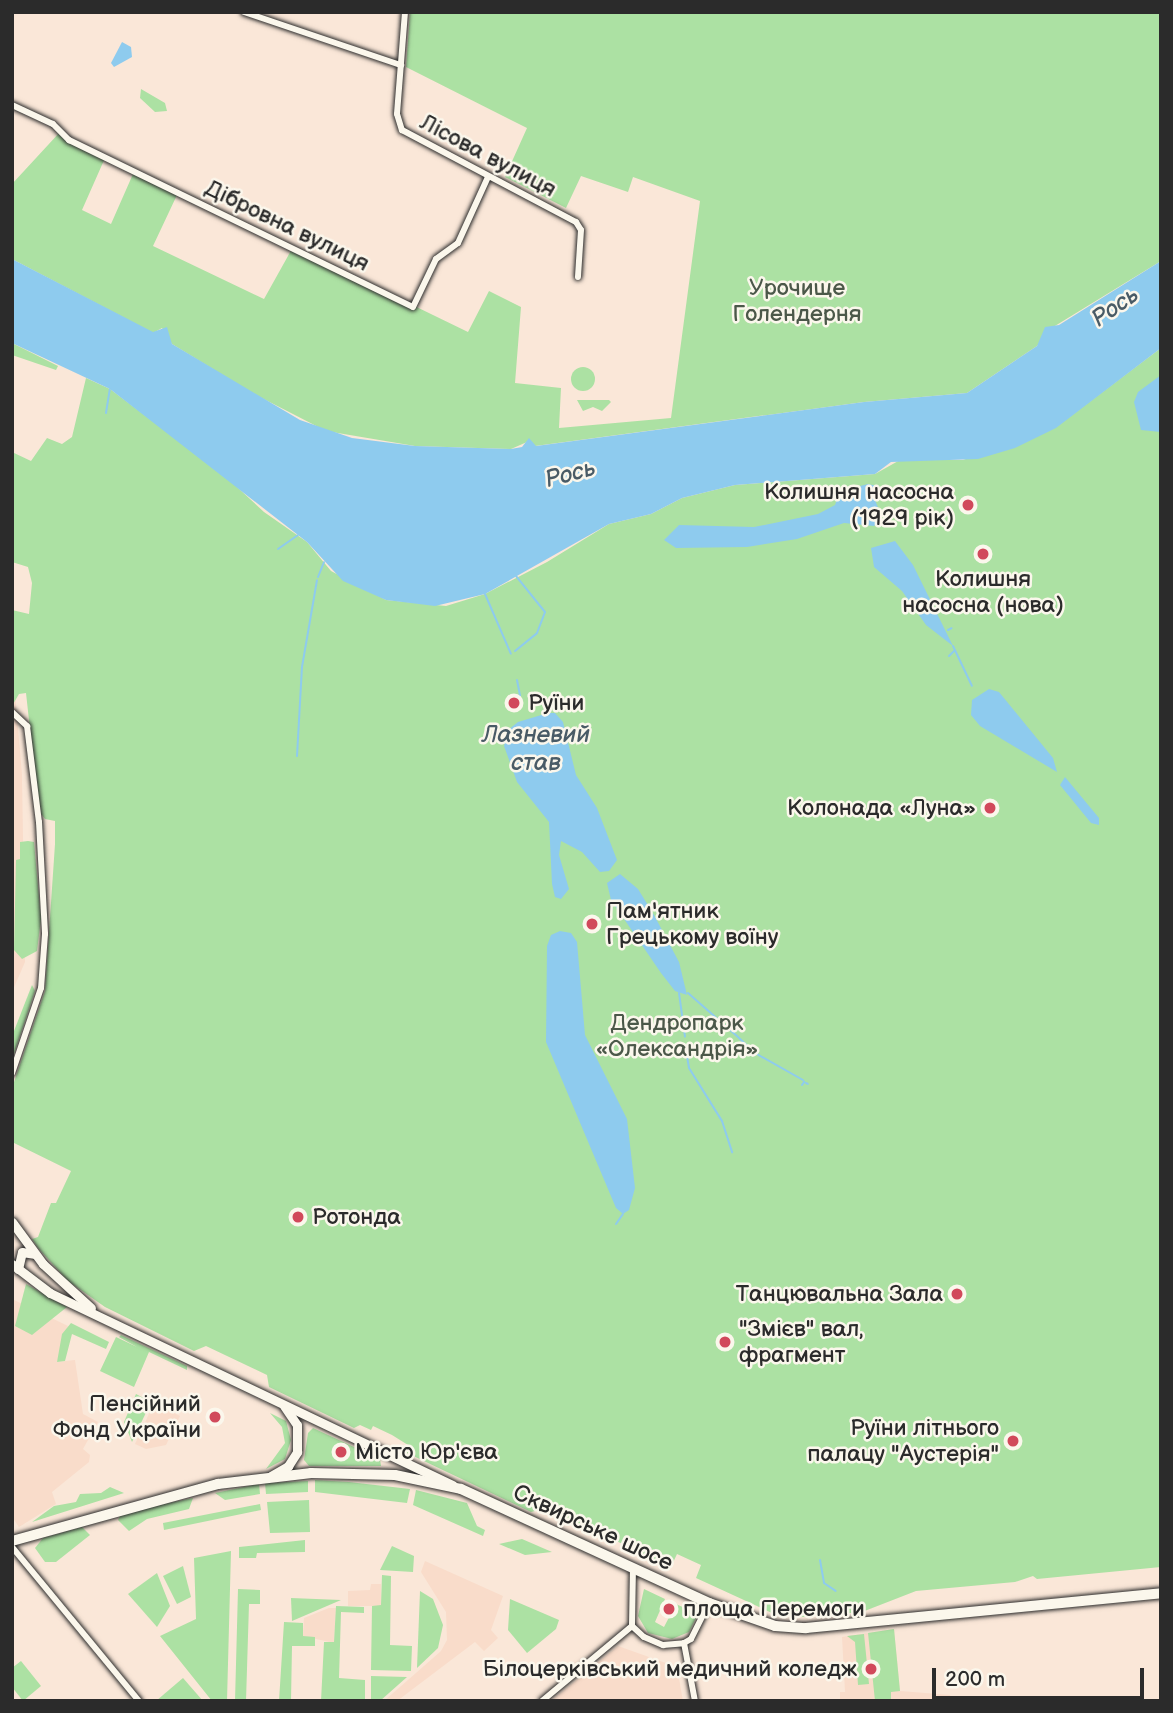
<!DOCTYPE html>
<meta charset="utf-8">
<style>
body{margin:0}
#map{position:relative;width:1173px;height:1713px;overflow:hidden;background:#fae7d8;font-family:"Balsamiq Sans",sans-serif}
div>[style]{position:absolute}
.built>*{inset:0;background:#f9dcca}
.green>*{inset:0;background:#ace1a3}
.round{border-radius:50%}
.water>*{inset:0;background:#8ecbee}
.stream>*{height:2px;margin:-1px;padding:0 1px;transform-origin:1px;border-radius:1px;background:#8ecbee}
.roads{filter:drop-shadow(0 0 2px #2b2b2b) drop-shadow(0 0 2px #2b2b2b)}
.street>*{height:6px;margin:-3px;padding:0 3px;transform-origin:3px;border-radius:3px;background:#fbf7ec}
.secondary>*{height:9px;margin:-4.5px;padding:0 4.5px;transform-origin:4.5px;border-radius:4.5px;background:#fbf7ec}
.primary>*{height:10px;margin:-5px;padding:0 5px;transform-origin:5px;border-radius:5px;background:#fbf7ec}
.dots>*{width:19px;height:19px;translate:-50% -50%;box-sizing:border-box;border:4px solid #fbf7ec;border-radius:50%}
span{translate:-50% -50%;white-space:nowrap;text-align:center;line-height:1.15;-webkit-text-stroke:5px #fbf7ec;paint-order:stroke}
.street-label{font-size:23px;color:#2b2b2b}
.park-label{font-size:23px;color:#4b5849}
.poi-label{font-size:23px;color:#2b2b2b}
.right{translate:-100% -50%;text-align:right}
.left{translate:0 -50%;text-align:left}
.water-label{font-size:24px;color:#495b66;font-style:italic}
.frame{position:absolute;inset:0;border:14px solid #2b2b2b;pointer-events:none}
.scale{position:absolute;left:932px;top:1668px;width:212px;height:32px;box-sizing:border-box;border:4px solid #2b2b2b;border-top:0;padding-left:9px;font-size:21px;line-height:24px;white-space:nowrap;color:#2b2b2b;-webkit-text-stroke:5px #fbf7ec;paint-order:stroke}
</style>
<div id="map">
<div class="built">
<i style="clip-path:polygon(12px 658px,22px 775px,25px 962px,12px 992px)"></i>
<i style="clip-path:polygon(12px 1299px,68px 1326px,57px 1362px,75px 1360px,83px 1414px,98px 1422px,83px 1449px,90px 1455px,89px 1462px,52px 1492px,56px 1504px,19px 1527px,12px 1517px)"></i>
<i style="clip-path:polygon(154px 1403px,180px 1416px,166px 1445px,146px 1449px,135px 1444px)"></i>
<i style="clip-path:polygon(425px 1561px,503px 1596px,491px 1630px,498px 1638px,484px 1651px,475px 1642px,397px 1701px,384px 1701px,441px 1651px,447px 1640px,446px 1612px,421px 1572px)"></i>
<i style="clip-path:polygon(371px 1584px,381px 1584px,381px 1606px,348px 1606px,348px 1591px,370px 1590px)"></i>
<i style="clip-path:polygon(329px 1608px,336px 1608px,334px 1643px,303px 1636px,304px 1618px)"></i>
<i style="clip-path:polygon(894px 1629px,900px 1691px,950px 1695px,953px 1701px,840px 1701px,840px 1692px,845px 1692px,842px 1637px)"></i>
<i style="clip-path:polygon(618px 1646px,677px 1667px,683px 1701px,551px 1701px)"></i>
</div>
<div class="green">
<i style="clip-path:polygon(410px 12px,1161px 12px,1161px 261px,1050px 329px,1037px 346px,967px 393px,864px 402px,535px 446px,527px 442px,511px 449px,415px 446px,326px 431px,252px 393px,172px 344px,162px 328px,153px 333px,12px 259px,12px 184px,60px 132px,105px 158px,82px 210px,111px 224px,133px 174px,177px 195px,153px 246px,264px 299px,293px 247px,468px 332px,489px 291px,521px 307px,515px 383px,561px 388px,559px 428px,671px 418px,700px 201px,633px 177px,628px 192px,581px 176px,566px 208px,505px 177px,527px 128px,406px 67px)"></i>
<i style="clip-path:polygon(141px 89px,165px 103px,167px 111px,155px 112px,140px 98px)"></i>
<i style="clip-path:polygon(12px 343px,58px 366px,56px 370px,12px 355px)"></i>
<i style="clip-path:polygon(1161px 348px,1161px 1567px,1037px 1579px,1033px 1576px,1015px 1582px,916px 1591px,862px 1612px,803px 1617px,772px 1613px,696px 1578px,701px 1565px,677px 1554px,671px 1567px,547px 1508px,531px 1512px,405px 1452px,408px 1445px,392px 1435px,373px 1426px,371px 1430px,360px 1425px,354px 1428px,269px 1387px,267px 1375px,206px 1346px,194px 1351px,105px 1307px,68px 1281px,38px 1248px,32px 1239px,38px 1237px,51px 1203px,56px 1203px,71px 1171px,12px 1142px,12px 1088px,45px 991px,55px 844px,55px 821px,45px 819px,39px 811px,26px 693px,19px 694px,12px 706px,12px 610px,29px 614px,32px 583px,28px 567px,12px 562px,12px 452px,31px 461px,47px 438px,62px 444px,72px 437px,86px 378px,110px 389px,225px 476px,264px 512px,307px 542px,331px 571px,386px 600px,446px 606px,485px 594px,547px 562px,609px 524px,651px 514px,682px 498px,735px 485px,875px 474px,900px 460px,963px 460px,1056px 427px)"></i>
<i class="round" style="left:571px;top:367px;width:24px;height:24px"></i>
<i style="clip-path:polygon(577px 400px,609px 400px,611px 402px,602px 411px,593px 407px,583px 411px)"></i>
<i style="clip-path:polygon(28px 841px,34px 842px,41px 919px,37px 951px,22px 959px,14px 950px,16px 860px,20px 859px,20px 842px)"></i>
<i style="clip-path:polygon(32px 985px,35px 991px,12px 1060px,12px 1036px)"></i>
<i style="clip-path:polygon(26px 1284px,67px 1307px,32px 1335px,15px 1326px)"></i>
<i style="clip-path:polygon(71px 1323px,109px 1342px,106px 1349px,72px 1334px,65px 1361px,57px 1362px,62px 1334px)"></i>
<i style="clip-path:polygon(121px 1335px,187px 1366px,187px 1370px,149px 1352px,134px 1387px,100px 1371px,116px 1337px,137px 1347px,119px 1337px)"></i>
<i style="clip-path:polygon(136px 1394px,151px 1402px,132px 1442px,124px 1422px)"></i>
<i style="clip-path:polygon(270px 1413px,286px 1421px,291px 1440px,285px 1459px,266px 1469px,285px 1443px,282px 1427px)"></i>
<i style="clip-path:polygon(313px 1428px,380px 1459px,381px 1466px,309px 1466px,304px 1460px,308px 1433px)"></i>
<i style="clip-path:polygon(315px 1480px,349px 1482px,410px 1489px,407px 1503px,315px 1492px)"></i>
<i style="clip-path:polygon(308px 1481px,308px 1492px,266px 1494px,265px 1483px)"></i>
<i style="clip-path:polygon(259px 1484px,260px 1494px,225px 1500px,215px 1493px)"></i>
<i style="clip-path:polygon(110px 1487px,124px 1493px,32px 1522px,54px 1506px,76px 1502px,80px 1494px,101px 1493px)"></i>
<i style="clip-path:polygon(416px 1490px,467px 1503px,477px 1526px,485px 1530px,483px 1536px,413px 1505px)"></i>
<i style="clip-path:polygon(193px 1498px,189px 1509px,147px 1519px,129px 1531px,118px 1520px,121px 1513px)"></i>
<i style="clip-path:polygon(309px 1500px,310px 1532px,270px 1533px,267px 1502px)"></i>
<i style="clip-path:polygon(260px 1504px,261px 1510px,164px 1530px,163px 1523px)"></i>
<i style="clip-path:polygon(82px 1527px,90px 1535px,56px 1562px,45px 1562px,35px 1548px,43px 1538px)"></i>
<i style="clip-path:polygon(522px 1539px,552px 1552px,525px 1555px,499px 1544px)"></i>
<i style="clip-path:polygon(305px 1540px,305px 1552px,257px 1553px,256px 1558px,239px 1558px,239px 1547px)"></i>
<i style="clip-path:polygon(392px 1546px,414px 1556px,413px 1572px,380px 1570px)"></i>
<i style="clip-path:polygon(231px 1551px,227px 1701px,212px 1701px,160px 1636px,196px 1619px,194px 1558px)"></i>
<i style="clip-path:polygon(183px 1566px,191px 1597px,177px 1604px,163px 1576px)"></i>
<i style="clip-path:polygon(157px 1573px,170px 1606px,157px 1627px,128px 1594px)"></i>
<i style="clip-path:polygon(382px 1575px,391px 1576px,390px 1645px,412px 1646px,411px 1671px,371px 1670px,372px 1606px,381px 1605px)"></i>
<i style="clip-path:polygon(238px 1589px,260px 1590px,260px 1604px,249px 1604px,246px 1701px,235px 1701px)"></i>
<i style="clip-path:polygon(644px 1589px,665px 1599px,655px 1622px,664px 1627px,676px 1604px,698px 1614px,689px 1632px,672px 1639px,648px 1633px,638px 1616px)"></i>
<i style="clip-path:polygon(420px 1591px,433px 1599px,443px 1625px,438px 1648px,417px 1668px)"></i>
<i style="clip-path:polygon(291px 1598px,341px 1600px,292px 1621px)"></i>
<i style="clip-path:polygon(510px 1599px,559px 1620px,556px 1629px,527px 1653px,508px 1630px)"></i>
<i style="clip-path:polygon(336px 1606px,364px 1607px,364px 1613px,341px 1612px,339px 1678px,365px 1680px,365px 1701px,321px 1701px,324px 1642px,334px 1642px)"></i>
<i style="clip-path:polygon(284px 1622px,303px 1623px,303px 1636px,315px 1637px,315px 1646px,292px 1646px,291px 1701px,279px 1701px)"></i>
<i style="clip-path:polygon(894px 1629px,900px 1691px,891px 1692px,891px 1701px,875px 1701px,868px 1633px)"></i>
<i style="clip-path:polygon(864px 1634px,869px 1684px,858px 1685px,855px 1642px,847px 1636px)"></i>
<i style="clip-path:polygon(21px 1661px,41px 1686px,23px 1701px,12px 1687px,12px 1668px)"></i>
<i style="clip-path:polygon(371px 1676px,407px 1677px,380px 1701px,371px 1701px)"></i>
<i style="clip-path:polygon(183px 1678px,203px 1701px,156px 1701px)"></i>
</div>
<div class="water">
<i style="clip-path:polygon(122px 42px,131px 47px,132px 57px,114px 67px,111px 63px)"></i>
<i style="clip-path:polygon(12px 259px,153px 332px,167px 327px,172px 344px,300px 420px,352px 438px,415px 446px,511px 449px,522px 447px,529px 438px,536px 446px,864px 402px,967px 393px,1037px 346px,1045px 327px,1059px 325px,1161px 261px,1161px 348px,1056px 428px,1015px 448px,978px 459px,891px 462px,875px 474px,735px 485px,682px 498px,651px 514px,609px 524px,485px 594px,435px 606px,386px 600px,343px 581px,307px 542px,110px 389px,12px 343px)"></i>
<i style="clip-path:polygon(1161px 375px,1161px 432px,1141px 430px,1134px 402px,1138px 392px)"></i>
<i style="clip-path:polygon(868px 484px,877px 486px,875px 500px,882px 517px,874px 526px,844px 523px,797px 539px,747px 547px,676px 548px,664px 540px,679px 525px,754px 527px,818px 514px,835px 505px,840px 491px)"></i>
<i style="clip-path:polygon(895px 541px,913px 565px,953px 646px,926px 625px,902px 591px,874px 567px,871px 548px)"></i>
<i style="clip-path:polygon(989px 689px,999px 692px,1053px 758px,1057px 772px,980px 726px,971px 715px,972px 700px)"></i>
<i style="clip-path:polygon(548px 713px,555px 713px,563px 722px,576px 775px,597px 808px,617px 860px,609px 871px,600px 872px,582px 852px,561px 841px,559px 855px,569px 889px,561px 899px,555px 897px,552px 884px,549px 822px,517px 782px,504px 746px,508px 730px,518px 722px)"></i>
<i style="clip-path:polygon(1065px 777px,1099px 818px,1099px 825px,1091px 823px,1060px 785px)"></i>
<i style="clip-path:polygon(620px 874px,638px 889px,654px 915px,679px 962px,687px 995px,675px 991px,661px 973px,611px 900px,607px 883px)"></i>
<i style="clip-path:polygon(560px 931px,571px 933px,577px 942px,585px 1035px,627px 1119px,635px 1188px,629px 1210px,623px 1214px,616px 1208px,546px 1042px,547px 946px,551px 935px)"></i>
</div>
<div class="stream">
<i style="left:106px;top:413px;width:24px;rotate:-81deg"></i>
<i style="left:278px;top:549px;width:24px;rotate:-35deg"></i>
<i style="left:318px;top:577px;width:16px;rotate:-68deg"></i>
<i style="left:485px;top:594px;width:65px;rotate:66.6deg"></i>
<i style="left:948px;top:630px;width:4px;rotate:-27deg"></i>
<i style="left:953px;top:646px;width:44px;rotate:64.6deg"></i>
<i style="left:515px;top:651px;width:28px;rotate:-39deg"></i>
<i style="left:537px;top:633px;width:22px;rotate:-69deg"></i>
<i style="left:545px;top:612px;width:46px;rotate:-128.9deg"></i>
<i style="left:949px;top:656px;width:8px;rotate:-45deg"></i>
<i style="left:517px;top:680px;width:16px;rotate:79deg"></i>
<i style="left:297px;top:756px;width:89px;rotate:-86.8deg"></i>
<i style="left:302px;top:667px;width:88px;rotate:-80.2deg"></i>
<i style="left:679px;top:993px;width:44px;rotate:82.2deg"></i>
<i style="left:688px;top:993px;width:67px;rotate:41.3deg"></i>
<i style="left:739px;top:1038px;width:22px;rotate:43deg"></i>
<i style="left:755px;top:1053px;width:55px;rotate:29.4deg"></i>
<i style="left:685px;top:1045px;width:23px;rotate:80deg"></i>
<i style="left:689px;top:1068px;width:62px;rotate:58.1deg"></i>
<i style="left:722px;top:1121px;width:33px;rotate:72deg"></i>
<i style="left:806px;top:1083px;width:2px;rotate:27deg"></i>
<i style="left:802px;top:1085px;width:4px;rotate:-56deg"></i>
<i style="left:616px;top:1224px;width:12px;rotate:-55deg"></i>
<i style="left:820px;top:1560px;width:23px;rotate:80deg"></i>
<i style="left:824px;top:1583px;width:14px;rotate:34deg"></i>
</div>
<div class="roads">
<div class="street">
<i style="left:244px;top:12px;width:166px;rotate:18.7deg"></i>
<i style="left:405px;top:12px;width:102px;rotate:94.5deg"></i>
<i style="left:397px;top:114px;width:17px;rotate:73deg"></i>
<i style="left:402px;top:130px;width:197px;rotate:27.9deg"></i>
<i style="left:576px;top:222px;width:9px;rotate:58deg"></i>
<i style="left:581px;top:230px;width:47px;rotate:93.7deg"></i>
<i style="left:12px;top:105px;width:45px;rotate:24.9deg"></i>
<i style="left:53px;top:124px;width:23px;rotate:45deg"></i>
<i style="left:69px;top:140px;width:382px;rotate:25.9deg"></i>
<i style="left:413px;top:307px;width:53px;rotate:-64.4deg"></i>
<i style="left:436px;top:259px;width:27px;rotate:-36deg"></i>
<i style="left:458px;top:243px;width:72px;rotate:-65.6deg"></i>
<i style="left:12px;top:712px;width:21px;rotate:43deg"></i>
<i style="left:27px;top:726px;width:97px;rotate:82.9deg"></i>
<i style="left:39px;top:822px;width:112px;rotate:86.9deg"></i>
<i style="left:45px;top:934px;width:54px;rotate:94.2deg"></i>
<i style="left:41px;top:988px;width:90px;rotate:108.8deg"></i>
<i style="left:12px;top:1547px;width:200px;rotate:50.5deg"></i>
<i style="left:633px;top:1567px;width:59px;rotate:91deg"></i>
<i style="left:632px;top:1626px;width:16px;rotate:43deg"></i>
<i style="left:644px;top:1637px;width:21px;rotate:23deg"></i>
<i style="left:663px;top:1645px;width:21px;rotate:-5deg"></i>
<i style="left:684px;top:1643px;width:8px;rotate:-30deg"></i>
<i style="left:691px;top:1639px;width:40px;rotate:-63.4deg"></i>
<i style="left:684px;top:1643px;width:59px;rotate:79.3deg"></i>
<i style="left:542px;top:1701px;width:117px;rotate:-39.8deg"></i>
</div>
<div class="secondary">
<i style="left:12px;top:1222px;width:52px;rotate:53.6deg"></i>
<i style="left:43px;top:1264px;width:65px;rotate:42.5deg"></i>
<i style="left:12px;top:1264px;width:48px;rotate:37.3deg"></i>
<i style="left:50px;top:1293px;width:446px;rotate:25.5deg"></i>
<i style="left:18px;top:1269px;width:17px;rotate:-77deg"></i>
<i style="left:22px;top:1252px;width:12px;rotate:9deg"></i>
<i style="left:271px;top:1476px;width:20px;rotate:-30deg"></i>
<i style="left:288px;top:1466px;width:17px;rotate:-57deg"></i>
<i style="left:297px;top:1452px;width:27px;rotate:-90deg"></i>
<i style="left:297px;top:1425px;width:23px;rotate:-124deg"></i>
</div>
<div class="primary">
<i style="left:12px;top:1541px;width:214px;rotate:-15.5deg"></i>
<i style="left:218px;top:1484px;width:94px;rotate:-6.7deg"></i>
<i style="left:311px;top:1473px;width:84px;rotate:1.4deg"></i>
<i style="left:395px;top:1475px;width:67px;rotate:12deg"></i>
<i style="left:461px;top:1489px;width:273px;rotate:24.7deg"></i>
<i style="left:709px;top:1603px;width:70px;rotate:19.2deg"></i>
<i style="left:775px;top:1626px;width:31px;rotate:4deg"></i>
<i style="left:806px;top:1628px;width:357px;rotate:-5.6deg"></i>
</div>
</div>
<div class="dots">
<i style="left:968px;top:505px;background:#d1495b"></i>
<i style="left:983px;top:554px;background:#d1495b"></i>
<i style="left:514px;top:703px;background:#d1495b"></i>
<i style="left:990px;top:808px;background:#d1495b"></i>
<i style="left:592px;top:924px;background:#d1495b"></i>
<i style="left:298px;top:1217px;background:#d1495b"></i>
<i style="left:957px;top:1294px;background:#d1495b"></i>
<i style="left:725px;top:1342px;background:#d1495b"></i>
<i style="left:215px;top:1417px;background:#d1495b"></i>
<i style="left:1013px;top:1441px;background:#d1495b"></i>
<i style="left:341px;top:1452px;background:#d1495b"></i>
<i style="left:669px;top:1609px;background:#d1495b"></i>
<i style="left:871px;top:1669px;background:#d1495b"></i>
</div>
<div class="street-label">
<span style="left:488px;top:156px;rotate:28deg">Лісова вулиця</span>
<span style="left:287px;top:226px;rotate:26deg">Дібровна вулиця</span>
<span style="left:593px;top:1528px;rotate:25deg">Сквирське шосе</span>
</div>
<div class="park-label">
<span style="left:797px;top:301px">Урочище<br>Голендерня</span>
<span style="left:677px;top:1036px">Дендропарк<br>«Олександрія»</span>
</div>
<div class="poi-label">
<span class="right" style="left:954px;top:505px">Колишня насосна<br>(1929 рік)</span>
<span style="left:983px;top:592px">Колишня<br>насосна (нова)</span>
<span class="left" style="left:528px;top:703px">Руїни</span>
<span class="right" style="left:976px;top:808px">Колонада «Луна»</span>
<span class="left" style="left:606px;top:924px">Пам'ятник<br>Грецькому воїну</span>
<span class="left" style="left:312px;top:1217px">Ротонда</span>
<span class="right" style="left:943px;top:1294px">Танцювальна Зала</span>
<span class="left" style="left:739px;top:1342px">"Змієв" вал,<br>фрагмент</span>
<span class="right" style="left:201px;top:1417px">Пенсійний<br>Фонд України</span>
<span class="right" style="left:999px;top:1441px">Руїни літнього<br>палацу "Аустерія"</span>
<span class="left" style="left:355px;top:1452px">Місто Юр'єва</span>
<span class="left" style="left:683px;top:1609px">площа Перемоги</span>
<span class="right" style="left:857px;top:1669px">Білоцерківський медичний коледж</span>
</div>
<div class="water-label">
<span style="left:1115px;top:307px;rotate:-35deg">Рось</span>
<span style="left:570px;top:474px;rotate:-15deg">Рось</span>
<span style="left:536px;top:749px">Лазневий<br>став</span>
</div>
<div class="frame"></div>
<div class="scale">200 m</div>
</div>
